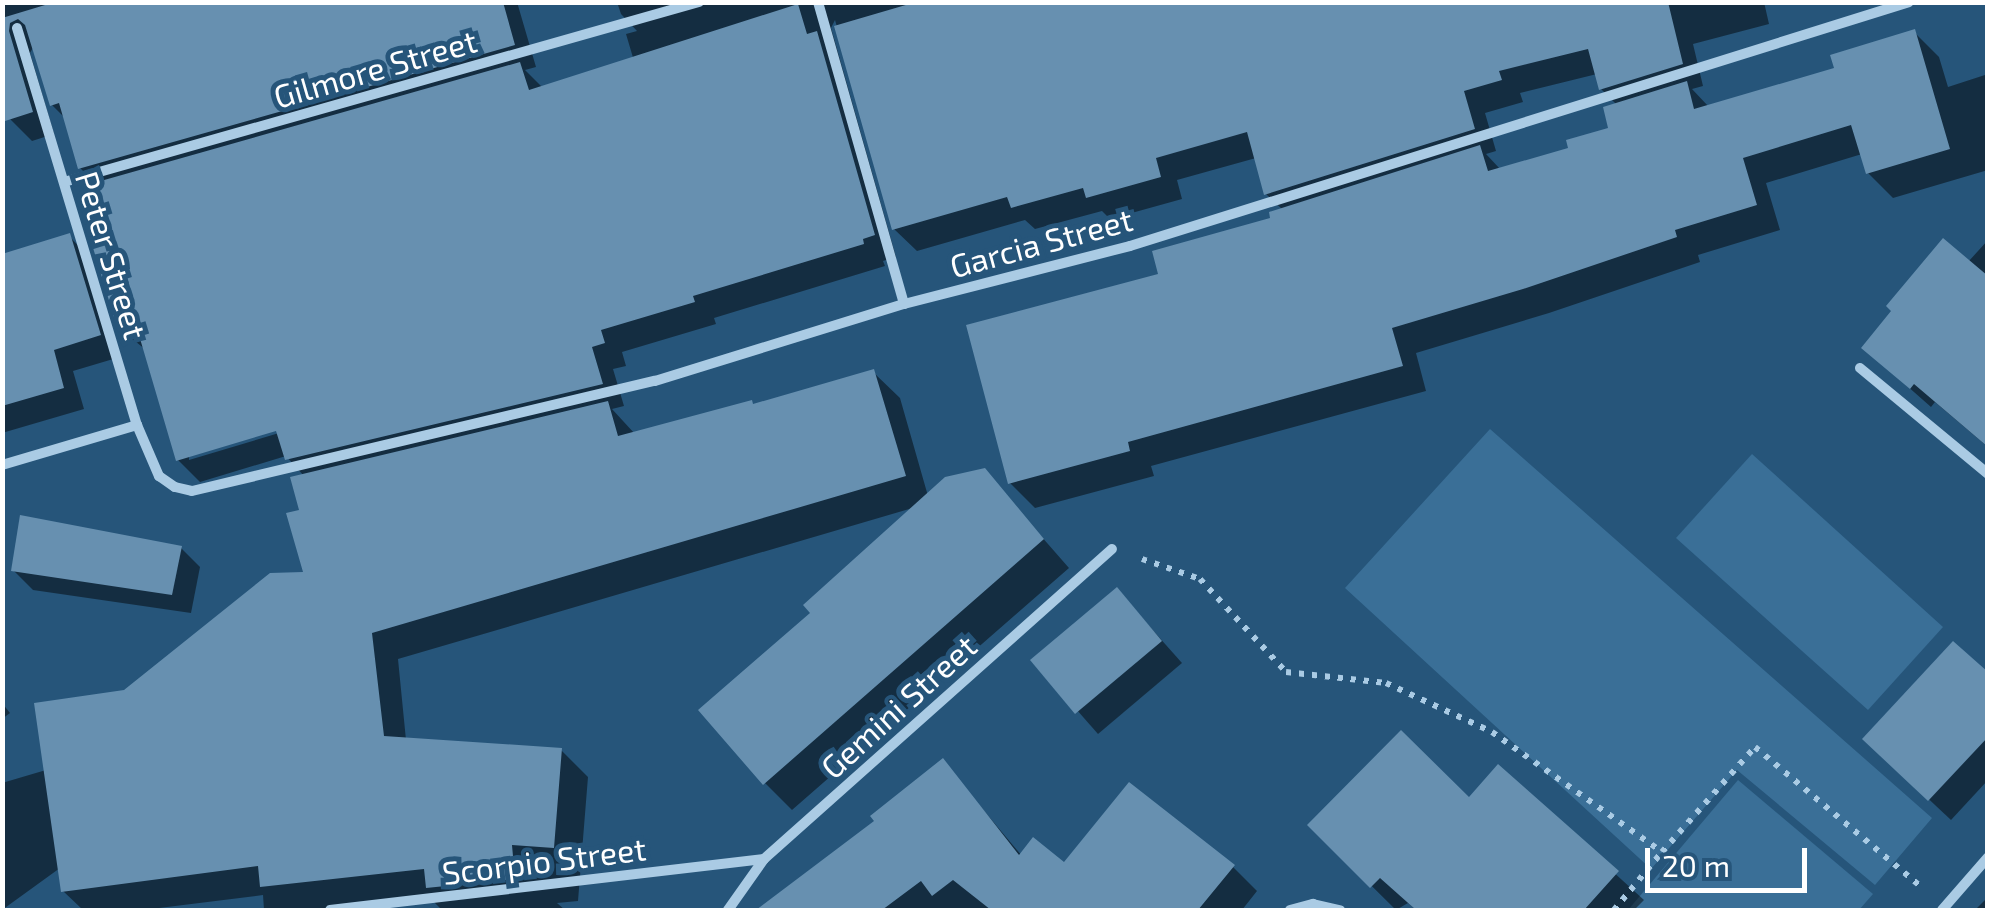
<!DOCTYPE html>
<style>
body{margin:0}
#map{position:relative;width:1990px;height:913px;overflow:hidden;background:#26557a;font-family:"Exo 2",sans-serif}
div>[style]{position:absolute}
.green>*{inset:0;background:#3a6f97}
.shadow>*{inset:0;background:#0007}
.building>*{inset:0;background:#6790b0}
.path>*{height:6px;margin-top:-3px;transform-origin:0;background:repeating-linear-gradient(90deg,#aacbe4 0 5px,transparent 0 13px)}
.street>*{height:10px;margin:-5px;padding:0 5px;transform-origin:5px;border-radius:5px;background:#aacbe4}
span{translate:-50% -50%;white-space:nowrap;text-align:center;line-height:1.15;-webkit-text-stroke:10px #26557a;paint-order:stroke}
.street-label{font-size:32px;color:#fff}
.frame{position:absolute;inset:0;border:5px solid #fff;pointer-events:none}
.scale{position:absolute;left:1645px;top:848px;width:162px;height:45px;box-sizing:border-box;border:5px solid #fff;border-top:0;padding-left:12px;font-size:30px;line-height:35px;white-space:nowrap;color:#fff;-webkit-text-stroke:8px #26557a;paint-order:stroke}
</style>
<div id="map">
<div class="green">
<i style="clip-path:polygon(1490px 429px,1932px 818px,1875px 885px,1737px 770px,1651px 869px,1345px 588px)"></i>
<i style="clip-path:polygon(1752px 454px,1943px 627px,1868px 710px,1676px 538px)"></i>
<i style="clip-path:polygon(1738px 780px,1873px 894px,1859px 910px,1628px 910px)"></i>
</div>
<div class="shadow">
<i style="clip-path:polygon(evenodd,2px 2px,517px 2px,536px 67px,525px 70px,543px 88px,634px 61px,626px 34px,637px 31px,621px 14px,617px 2px,1764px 2px,1769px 24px,1693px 44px,1703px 86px,1692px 89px,1709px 107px,1837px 70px,1914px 32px,1939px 57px,1948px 87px,1988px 74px,1988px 170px,1893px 198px,1868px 173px,1862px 154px,1766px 183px,1780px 230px,1698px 255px,1700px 262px,1549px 313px,1416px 353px,1426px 391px,1151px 466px,1154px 476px,1035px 508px,1010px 483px,1161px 276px,1273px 220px,1283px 210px,1266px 194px,1256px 158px,1177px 180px,1182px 199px,1110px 219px,1102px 211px,1035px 229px,1025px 220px,917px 251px,894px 229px,835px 20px,831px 28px,896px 257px,883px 261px,885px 266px,714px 318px,716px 324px,622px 352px,626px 366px,613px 369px,624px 406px,612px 409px,635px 434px,755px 406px,873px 372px,900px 398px,928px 496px,984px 471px,1069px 568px,792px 810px,765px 783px,814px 613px,916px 507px,398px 659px,406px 740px,561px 750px,588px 777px,578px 901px,557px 903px,565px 910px,424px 910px,440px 908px,428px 896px,365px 910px,264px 910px,263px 895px,143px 910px,83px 910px,63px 891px,60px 868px,2px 910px,2px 783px,46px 770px,125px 692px,306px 574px,304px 476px,286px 456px,200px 482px,178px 460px,146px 350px,120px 329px,95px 228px,97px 184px,80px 168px,66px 119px,52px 105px,34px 46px,30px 53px,54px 134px,32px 141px,10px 119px,2px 93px,2px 2px,1597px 74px,1601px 89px,1617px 105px,1611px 129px,1571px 149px,1501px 170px,1486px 154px,1496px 151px,1485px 113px,1523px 102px,1520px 93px,1597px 74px,2px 2px,287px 425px,289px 430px,189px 460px,189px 454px,287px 425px)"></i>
<i style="clip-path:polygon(69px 236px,90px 258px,120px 357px,73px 371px,84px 409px,2px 433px,2px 257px)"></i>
<i style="clip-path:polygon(1988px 240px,1988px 447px,1935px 402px,1931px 407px,1864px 348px,1968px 262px)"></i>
<i style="clip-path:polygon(181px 548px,200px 567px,191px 613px,33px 590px,14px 571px)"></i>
<i style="clip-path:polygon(1117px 590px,1182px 663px,1098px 734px,1033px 660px)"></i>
<i style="clip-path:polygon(1988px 676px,1988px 780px,1951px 820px,1887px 760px)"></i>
<i style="clip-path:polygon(2px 703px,10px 713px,2px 719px)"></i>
<i style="clip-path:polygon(943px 762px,1022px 856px,1065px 866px,1233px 867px,1257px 891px,1242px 910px,760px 910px,877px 821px)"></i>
<i style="clip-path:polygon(1498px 767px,1644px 900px,1634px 910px,1416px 910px,1408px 903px,1396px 910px,1310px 825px,1469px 800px)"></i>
<i style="clip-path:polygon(1988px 897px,1988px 910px,1975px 910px)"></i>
</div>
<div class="building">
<i style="clip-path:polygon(55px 2px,503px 2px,515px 45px,78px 169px,59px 103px,50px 106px,25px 25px,18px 19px,10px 23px,9px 31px,33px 112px,2px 122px,2px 18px)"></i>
<i style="clip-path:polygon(916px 2px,1668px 2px,1683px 64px,1599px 90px,1588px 49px,1499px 71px,1502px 80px,1464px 91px,1475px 129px,1264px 195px,1247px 132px,1156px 158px,1161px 177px,1086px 198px,1083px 188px,1011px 208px,1007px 197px,892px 230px,834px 26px)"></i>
<i style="clip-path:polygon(798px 4px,807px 34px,817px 31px,875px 235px,863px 239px,864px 244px,693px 296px,695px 302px,601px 330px,605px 343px,592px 347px,603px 384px,285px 460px,276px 431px,176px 461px,136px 325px,118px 330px,87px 228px,92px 227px,83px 186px,520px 62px,529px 90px)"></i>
<i style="clip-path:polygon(1915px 29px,1950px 149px,1866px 174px,1851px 125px,1743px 158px,1757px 205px,1675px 230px,1677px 237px,1523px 289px,1392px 328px,1403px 366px,1128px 442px,1130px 451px,1008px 484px,966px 325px,1158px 274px,1152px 251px,1270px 218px,1269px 212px,1480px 145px,1488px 171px,1568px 148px,1566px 140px,1608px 128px,1603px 107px,1687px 81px,1694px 109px,1834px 68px,1830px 55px)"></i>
<i style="clip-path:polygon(70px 233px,101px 335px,54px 350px,64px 388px,2px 406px,2px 254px)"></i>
<i style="clip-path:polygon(1943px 238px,1988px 276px,1988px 447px,1914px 384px,1910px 389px,1861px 348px,1891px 311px,1886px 306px)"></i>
<i style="clip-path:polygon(874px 369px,906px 476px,372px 633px,384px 736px,562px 748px,554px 848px,512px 845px,515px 879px,426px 888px,424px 869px,260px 887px,258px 866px,61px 892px,34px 703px,124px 690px,270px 573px,303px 572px,286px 513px,299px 510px,290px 477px,608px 401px,618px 436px,752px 400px,753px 404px)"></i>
<i style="clip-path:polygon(985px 468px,1044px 539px,763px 785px,698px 710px,810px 613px,803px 605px,945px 477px)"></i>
<i style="clip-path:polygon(20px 515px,182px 546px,172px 595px,11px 571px)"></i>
<i style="clip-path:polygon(1117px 587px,1162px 641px,1075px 714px,1030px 660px)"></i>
<i style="clip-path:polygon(1953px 641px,1988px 672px,1988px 737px,1928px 801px,1862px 739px)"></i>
<i style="clip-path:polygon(1401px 730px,1469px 797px,1498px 764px,1619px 871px,1584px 910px,1416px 910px,1380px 878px,1370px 888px,1307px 825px)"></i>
<i style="clip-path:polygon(943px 758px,1019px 855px,1033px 837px,1064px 862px,1129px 782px,1235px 865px,1198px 910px,991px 910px,953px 880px,932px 896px,921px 881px,882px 910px,756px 910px,874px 821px,870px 816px)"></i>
</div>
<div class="path">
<i style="left:1142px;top:559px;width:61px;rotate:19deg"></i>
<i style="left:1200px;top:579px;width:127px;rotate:47.2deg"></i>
<i style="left:1286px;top:672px;width:101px;rotate:6.3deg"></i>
<i style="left:1386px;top:683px;width:117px;rotate:24.8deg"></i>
<i style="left:1492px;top:732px;width:208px;rotate:35.2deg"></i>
<i style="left:1662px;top:852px;width:140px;rotate:-48.5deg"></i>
<i style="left:1755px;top:747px;width:217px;rotate:40.1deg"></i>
<i style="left:1614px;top:910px;width:75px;rotate:-50.4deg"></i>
</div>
<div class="street">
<i style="left:818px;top:2px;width:314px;rotate:74.1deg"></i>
<i style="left:17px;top:28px;width:415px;rotate:73.2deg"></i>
<i style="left:137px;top:425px;width:56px;rotate:66.7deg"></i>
<i style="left:159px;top:476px;width:19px;rotate:35deg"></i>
<i style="left:175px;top:487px;width:17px;rotate:13deg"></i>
<i style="left:192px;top:491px;width:476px;rotate:-13.4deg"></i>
<i style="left:655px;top:381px;width:261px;rotate:-17.2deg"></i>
<i style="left:904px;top:304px;width:233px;rotate:-14.4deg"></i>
<i style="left:1130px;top:246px;width:816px;rotate:-17.39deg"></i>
<i style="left:64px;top:182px;width:660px;rotate:-15.83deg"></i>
<i style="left:1860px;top:368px;width:166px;rotate:39.6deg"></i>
<i style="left:2px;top:465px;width:141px;rotate:-16.5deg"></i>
<i style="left:330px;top:910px;width:437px;rotate:-6.7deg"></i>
<i style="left:728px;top:910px;width:62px;rotate:-54.8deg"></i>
<i style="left:764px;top:859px;width:466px;rotate:-41.7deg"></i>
<i style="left:1290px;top:910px;width:24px;rotate:-15deg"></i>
<i style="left:1313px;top:904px;width:28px;rotate:13deg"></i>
<i style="left:1942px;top:910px;width:70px;rotate:-49deg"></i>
</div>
<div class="street-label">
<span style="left:375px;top:68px;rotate:-16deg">Gilmore Street</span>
<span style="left:1041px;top:242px;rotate:-15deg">Garcia Street</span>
<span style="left:112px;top:255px;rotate:73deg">Peter Street</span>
<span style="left:898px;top:706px;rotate:-42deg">Gemini Street</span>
<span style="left:544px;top:860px;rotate:-7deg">Scorpio Street</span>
</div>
<div class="frame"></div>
<div class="scale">20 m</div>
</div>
